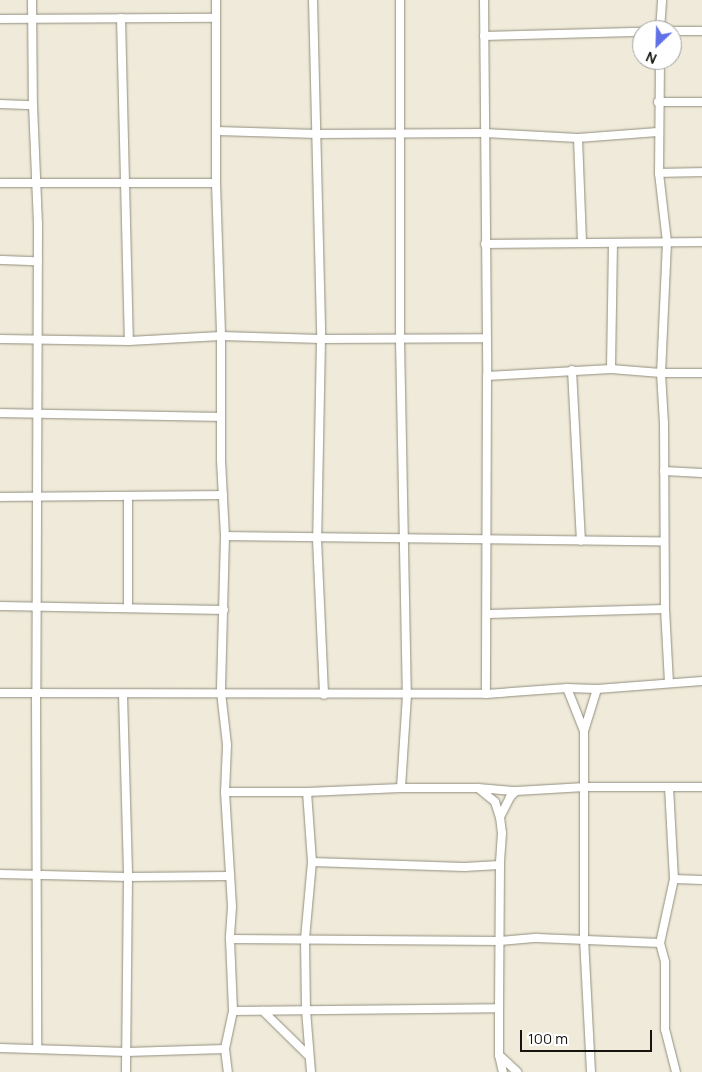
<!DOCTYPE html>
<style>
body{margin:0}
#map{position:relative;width:702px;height:1072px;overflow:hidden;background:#efead9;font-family:Manrope,sans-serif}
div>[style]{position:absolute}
.roads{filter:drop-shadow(0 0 1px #928e7e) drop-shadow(0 0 1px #928e7e)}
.minor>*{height:8px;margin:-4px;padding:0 4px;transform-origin:4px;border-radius:4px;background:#fff}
span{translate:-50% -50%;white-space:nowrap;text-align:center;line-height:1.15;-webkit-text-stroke:5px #fff;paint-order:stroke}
.north{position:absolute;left:632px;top:20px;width:50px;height:50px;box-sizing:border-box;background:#fff;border:1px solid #a1a19f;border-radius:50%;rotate:204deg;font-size:14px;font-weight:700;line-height:20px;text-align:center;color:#15140e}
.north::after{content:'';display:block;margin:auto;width:18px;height:22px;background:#6170e8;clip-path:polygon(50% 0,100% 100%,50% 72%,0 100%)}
.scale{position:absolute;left:520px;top:1030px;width:132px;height:22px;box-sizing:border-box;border:2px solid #15140e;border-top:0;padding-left:6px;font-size:15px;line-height:18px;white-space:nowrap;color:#15140e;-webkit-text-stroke:4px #fff;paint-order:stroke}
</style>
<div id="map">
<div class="roads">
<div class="minor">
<i style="left:32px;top:0;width:105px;rotate:89.5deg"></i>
<i style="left:33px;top:105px;width:120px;rotate:87.6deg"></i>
<i style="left:38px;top:225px;width:469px;rotate:90.2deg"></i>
<i style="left:36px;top:694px;width:354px;rotate:89.8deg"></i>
<i style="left:216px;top:0;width:183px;rotate:90deg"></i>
<i style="left:216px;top:183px;width:153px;rotate:88.1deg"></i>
<i style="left:221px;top:336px;width:124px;rotate:90deg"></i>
<i style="left:221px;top:460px;width:76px;rotate:87deg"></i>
<i style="left:225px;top:536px;width:156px;rotate:91.5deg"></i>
<i style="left:221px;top:692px;width:53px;rotate:83.5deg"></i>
<i style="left:227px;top:745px;width:47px;rotate:92.4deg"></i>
<i style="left:225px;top:792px;width:115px;rotate:86.5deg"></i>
<i style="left:232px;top:907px;width:32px;rotate:94deg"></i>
<i style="left:230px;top:939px;width:72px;rotate:87.6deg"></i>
<i style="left:233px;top:1011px;width:39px;rotate:102deg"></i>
<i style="left:225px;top:1049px;width:23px;rotate:83deg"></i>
<i style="left:313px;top:0;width:339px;rotate:88.6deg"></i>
<i style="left:321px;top:339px;width:200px;rotate:91.1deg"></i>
<i style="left:317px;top:539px;width:156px;rotate:87.4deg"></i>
<i style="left:400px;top:0;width:339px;rotate:90deg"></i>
<i style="left:400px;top:339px;width:356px;rotate:88.9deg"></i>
<i style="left:407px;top:695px;width:93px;rotate:93.7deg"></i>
<i style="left:484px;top:0;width:376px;rotate:89.5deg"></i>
<i style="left:487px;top:376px;width:318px;rotate:90.2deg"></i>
<i style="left:121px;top:18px;width:323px;rotate:88.6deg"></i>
<i style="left:0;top:19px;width:216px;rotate:-0.3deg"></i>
<i style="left:660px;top:30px;width:30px;rotate:-86deg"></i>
<i style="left:672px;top:31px;width:30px"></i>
<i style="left:484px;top:36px;width:158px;rotate:-1.5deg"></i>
<i style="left:660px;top:60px;width:113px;rotate:90.5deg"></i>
<i style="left:659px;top:173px;width:69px;rotate:83.4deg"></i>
<i style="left:667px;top:242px;width:131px;rotate:92.6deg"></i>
<i style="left:661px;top:373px;width:50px;rotate:86.6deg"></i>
<i style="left:664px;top:423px;width:186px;rotate:89.7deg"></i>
<i style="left:665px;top:609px;width:74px;rotate:86.9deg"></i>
<i style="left:658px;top:102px;width:44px"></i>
<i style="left:0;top:104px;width:33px;rotate:2deg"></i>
<i style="left:217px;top:131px;width:100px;rotate:1.7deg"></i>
<i style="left:317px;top:134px;width:168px;rotate:-0.3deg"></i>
<i style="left:485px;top:133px;width:93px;rotate:3.1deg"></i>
<i style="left:578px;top:138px;width:80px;rotate:-4.3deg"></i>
<i style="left:578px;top:138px;width:105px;rotate:87.8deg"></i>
<i style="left:659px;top:173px;width:43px;rotate:-1.3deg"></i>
<i style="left:0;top:183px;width:216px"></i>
<i style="left:485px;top:244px;width:217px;rotate:-0.5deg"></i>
<i style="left:0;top:260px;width:38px;rotate:2deg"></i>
<i style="left:0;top:339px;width:129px;rotate:0.9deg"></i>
<i style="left:129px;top:341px;width:92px;rotate:-3.1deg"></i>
<i style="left:221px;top:336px;width:100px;rotate:1.7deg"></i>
<i style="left:321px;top:339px;width:166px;rotate:-0.3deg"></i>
<i style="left:611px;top:369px;width:126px;rotate:-89.1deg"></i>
<i style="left:572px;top:370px;width:171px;rotate:87deg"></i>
<i style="left:487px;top:376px;width:124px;rotate:-3.2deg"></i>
<i style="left:611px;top:369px;width:50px;rotate:4.6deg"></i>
<i style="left:661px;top:373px;width:41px"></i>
<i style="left:0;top:413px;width:220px;rotate:1deg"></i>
<i style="left:664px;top:471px;width:38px;rotate:3deg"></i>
<i style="left:0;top:497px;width:223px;rotate:-0.5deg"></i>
<i style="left:128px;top:497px;width:110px;rotate:90deg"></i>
<i style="left:225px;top:536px;width:439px;rotate:0.7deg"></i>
<i style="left:0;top:606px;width:224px;rotate:1deg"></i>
<i style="left:488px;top:614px;width:177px;rotate:-1.6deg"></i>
<i style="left:567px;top:688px;width:46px;rotate:68.4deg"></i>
<i style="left:0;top:693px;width:486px;rotate:0.1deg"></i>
<i style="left:486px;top:694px;width:81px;rotate:-4.2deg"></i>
<i style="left:567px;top:688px;width:30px;rotate:2deg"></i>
<i style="left:597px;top:689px;width:105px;rotate:-4.4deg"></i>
<i style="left:123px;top:694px;width:183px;rotate:88.4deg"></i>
<i style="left:128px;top:877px;width:195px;rotate:90.6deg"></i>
<i style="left:669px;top:787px;width:92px;rotate:86.9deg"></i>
<i style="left:674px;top:879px;width:66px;rotate:102.3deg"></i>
<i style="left:660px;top:943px;width:20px;rotate:75deg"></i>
<i style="left:665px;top:962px;width:67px;rotate:90deg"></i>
<i style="left:665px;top:1029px;width:44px;rotate:75.7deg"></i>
<i style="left:478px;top:788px;width:22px;rotate:39deg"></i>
<i style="left:495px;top:802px;width:16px;rotate:72deg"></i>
<i style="left:500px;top:817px;width:16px;rotate:83deg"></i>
<i style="left:502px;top:833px;width:32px;rotate:94deg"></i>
<i style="left:500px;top:865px;width:143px;rotate:90.4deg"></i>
<i style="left:499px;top:1008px;width:47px;rotate:90deg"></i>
<i style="left:499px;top:1055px;width:17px;rotate:77deg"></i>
<i style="left:225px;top:792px;width:82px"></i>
<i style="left:307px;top:792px;width:94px;rotate:-2.4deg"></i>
<i style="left:401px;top:788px;width:77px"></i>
<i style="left:478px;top:788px;width:38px;rotate:5deg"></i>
<i style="left:516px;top:791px;width:69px;rotate:-3.3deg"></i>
<i style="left:585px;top:787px;width:117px"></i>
<i style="left:307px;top:792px;width:70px;rotate:85.9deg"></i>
<i style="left:312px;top:862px;width:77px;rotate:95.2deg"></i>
<i style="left:305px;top:939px;width:71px;rotate:89.2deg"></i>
<i style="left:306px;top:1010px;width:62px;rotate:85.4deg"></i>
<i style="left:500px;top:817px;width:22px;rotate:-63deg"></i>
<i style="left:510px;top:797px;width:8px;rotate:-45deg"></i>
<i style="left:312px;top:862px;width:152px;rotate:1.9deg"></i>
<i style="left:464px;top:867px;width:36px;rotate:-3deg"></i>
<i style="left:0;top:874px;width:128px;rotate:1.3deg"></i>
<i style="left:128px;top:877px;width:102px;rotate:-0.6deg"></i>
<i style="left:674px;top:879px;width:28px;rotate:2deg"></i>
<i style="left:230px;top:939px;width:270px;rotate:0.4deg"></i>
<i style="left:500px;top:941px;width:37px;rotate:-5deg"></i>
<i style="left:537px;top:938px;width:123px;rotate:2.3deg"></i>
<i style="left:233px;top:1011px;width:266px;rotate:-0.6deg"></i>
<i style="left:263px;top:1011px;width:64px;rotate:44.4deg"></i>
<i style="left:0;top:1048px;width:127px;rotate:1.8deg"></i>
<i style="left:127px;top:1052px;width:98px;rotate:-1.8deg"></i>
<i style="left:499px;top:1055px;width:25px;rotate:43deg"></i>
<i style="left:591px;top:1072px;width:133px;rotate:-93deg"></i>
<i style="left:584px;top:939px;width:208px;rotate:-90deg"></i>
<i style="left:584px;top:731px;width:44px;rotate:-72.8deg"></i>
</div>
</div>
<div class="north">N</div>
<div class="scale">100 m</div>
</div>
